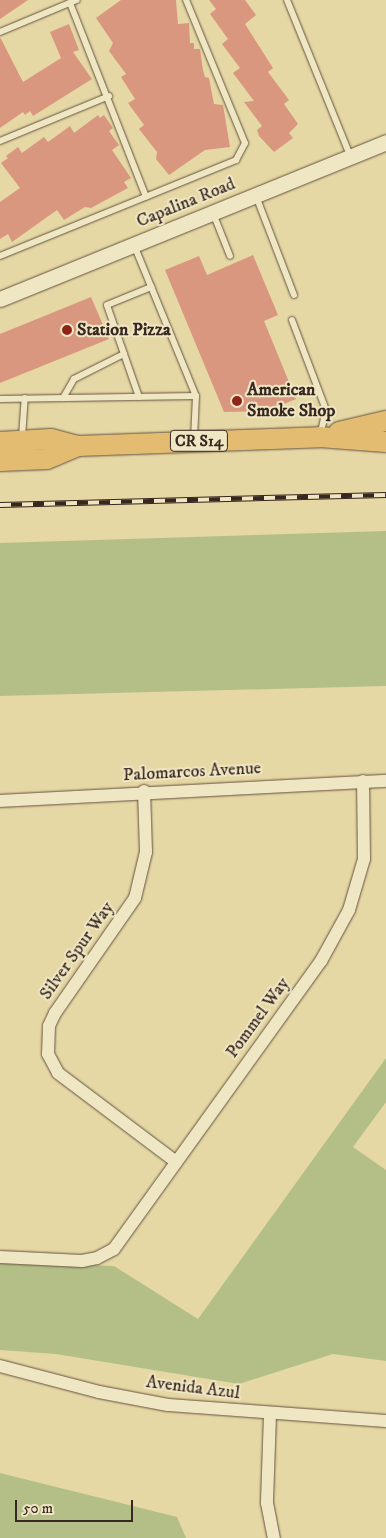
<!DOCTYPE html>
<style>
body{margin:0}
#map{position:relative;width:386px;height:1538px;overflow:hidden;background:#e6d8a4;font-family:"IM FELL DW Pica",serif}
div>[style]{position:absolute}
.green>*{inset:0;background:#b4bf87}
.building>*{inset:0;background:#d9977f}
.roads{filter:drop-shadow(0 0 1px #645341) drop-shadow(0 0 1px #645341)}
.service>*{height:6px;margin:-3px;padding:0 3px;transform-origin:3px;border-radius:3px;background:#efe6c4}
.minor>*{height:12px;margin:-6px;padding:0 6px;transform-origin:6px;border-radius:6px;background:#efe6c4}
.tertiary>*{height:15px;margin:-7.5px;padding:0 7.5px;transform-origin:7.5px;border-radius:7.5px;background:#efe6c4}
.primary>*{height:20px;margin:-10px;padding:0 10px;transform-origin:10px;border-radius:10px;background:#e3bc72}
.rail>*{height:5.5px;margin-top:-2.75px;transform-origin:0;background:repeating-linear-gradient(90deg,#efe6c4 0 11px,#382720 0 22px);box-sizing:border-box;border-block:1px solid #382720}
.dots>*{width:14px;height:14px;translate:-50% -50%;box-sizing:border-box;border:2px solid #efe6c4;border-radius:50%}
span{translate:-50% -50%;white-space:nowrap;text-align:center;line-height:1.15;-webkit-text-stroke:4px #efe6c4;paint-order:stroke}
.shield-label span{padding:1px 4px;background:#efe6c4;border:1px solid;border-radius:4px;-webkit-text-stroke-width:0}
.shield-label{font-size:16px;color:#382720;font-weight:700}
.street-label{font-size:18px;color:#382720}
.poi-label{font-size:18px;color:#382720;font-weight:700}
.left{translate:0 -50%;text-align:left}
.scale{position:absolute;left:15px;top:1500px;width:118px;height:22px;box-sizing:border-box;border:2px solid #382720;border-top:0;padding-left:6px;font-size:15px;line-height:18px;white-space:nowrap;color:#382720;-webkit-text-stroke:4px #efe6c4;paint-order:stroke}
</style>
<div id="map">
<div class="green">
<i style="clip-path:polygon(386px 531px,386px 686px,0 696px,0 543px)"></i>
<i style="clip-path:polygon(386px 1058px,386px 1102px,353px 1147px,386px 1170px,386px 1361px,333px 1354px,239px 1384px,56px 1354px,0 1350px,0 1262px,114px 1266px,198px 1319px)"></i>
<i style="clip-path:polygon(0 1473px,177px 1517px,186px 1538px,0 1538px)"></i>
</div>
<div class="building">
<i style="clip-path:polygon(0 0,28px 0,0 19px)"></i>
<i style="clip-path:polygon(121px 0,176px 0,178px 24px,189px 23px,190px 43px,194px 43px,194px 49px,200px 49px,203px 70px,205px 77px,209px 78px,214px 104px,223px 105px,230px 147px,205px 150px,169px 175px,156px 159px,157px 152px,139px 129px,144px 125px,128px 103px,135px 99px,121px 77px,126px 74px,109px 51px,113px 43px,96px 18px)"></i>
<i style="clip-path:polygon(209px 0,245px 0,256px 15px,245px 24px,273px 68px,268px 72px,289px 100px,284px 104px,298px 124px,289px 133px,293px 138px,274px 152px,259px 136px,257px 130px,262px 126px,244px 102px,254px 101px,233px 73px,240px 68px,222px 44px,228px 39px,210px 14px,216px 9px)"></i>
<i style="clip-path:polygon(69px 24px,79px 50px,73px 52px,92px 79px,33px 116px,30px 111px,25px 115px,23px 112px,0 128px,0 37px,23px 82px,61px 58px,50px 32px)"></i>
<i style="clip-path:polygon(98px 115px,100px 118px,104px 115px,113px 128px,109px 131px,119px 145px,112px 150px,131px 178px,124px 182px,128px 188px,91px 208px,85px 207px,64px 220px,57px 210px,12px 242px,8px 234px,0 239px,0 202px,20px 188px,1px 163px,8px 158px,6px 156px,18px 147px,22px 153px,44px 137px,48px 142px,70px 126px,74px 133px)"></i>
<i style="clip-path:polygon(253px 255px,278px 315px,264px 321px,296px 399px,267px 411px,224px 412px,165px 270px,199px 256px,207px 275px)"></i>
<i style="clip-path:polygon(91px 297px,109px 339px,0 383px,0 334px)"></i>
</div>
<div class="roads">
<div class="service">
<i style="left:287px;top:0;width:167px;rotate:67.9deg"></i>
<i style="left:70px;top:3px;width:208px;rotate:68.6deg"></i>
<i style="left:0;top:32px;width:83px;rotate:-22.6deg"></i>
<i style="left:0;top:141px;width:118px;rotate:-22.4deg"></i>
<i style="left:256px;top:196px;width:106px;rotate:69deg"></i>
<i style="left:213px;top:213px;width:46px;rotate:68.4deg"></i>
<i style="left:134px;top:245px;width:163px;rotate:67.7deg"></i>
<i style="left:196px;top:396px;width:42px;rotate:92.7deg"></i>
<i style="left:0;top:256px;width:255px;rotate:-22.1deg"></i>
<i style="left:236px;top:160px;width:19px;rotate:-62deg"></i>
<i style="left:245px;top:143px;width:155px;rotate:-112.4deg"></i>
<i style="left:292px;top:320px;width:96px;rotate:69.3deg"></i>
<i style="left:326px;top:410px;width:26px;rotate:103deg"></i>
<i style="left:139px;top:397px;width:97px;rotate:-109.2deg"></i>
<i style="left:107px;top:305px;width:48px;rotate:-22.2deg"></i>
<i style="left:63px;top:398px;width:22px;rotate:-60deg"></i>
<i style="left:74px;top:379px;width:56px;rotate:-26.6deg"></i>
<i style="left:0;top:399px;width:196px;rotate:-0.9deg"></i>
<i style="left:22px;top:437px;width:39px;rotate:-86deg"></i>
</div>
<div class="minor">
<i style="left:144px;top:791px;width:61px;rotate:88.1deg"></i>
<i style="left:146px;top:852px;width:47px;rotate:103.4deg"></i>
<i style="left:135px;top:898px;width:140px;rotate:124.8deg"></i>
<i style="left:55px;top:1013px;width:14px;rotate:115deg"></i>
<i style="left:49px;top:1026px;width:28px;rotate:92deg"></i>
<i style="left:48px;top:1054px;width:21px;rotate:62deg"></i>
<i style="left:58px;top:1073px;width:148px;rotate:37deg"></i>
<i style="left:0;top:801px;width:387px;rotate:-3deg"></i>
<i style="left:0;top:1257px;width:82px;rotate:2.8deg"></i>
<i style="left:82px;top:1261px;width:15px;rotate:-11deg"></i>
<i style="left:97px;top:1258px;width:19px;rotate:-28deg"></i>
<i style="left:114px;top:1249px;width:355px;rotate:-54.3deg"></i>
<i style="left:321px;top:961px;width:58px;rotate:-61.2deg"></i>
<i style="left:349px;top:910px;width:53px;rotate:-73.6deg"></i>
<i style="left:364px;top:859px;width:78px;rotate:-90.7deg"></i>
<i style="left:0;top:1366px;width:102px;rotate:14.7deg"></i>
<i style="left:99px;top:1392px;width:70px;rotate:10.7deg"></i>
<i style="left:168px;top:1405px;width:219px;rotate:4.2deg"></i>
<i style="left:270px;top:1415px;width:88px;rotate:92deg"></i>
<i style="left:267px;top:1503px;width:36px;rotate:79deg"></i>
</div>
<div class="tertiary">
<i style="left:0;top:299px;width:417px;rotate:-22.1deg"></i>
</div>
<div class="primary">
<i style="left:339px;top:432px;width:48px;rotate:-13.2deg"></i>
<i style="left:0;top:442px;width:51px;rotate:-3.4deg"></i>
<i style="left:51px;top:439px;width:28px;rotate:15deg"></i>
<i style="left:78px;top:446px;width:242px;rotate:-2.1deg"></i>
<i style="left:320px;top:437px;width:66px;rotate:4.3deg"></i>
<i style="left:0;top:461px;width:47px;rotate:-2.4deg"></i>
<i style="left:47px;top:459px;width:34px;rotate:-23deg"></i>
</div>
</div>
<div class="rail">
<i style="left:0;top:505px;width:386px;rotate:-1.5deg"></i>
</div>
<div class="dots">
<i style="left:67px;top:330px;background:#8f2418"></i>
<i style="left:237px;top:401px;background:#8f2418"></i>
</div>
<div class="shield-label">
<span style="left:199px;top:441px">CR S14</span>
</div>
<div class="street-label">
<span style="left:186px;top:203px;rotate:-22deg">Capalina Road</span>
<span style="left:192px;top:772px;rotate:-3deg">Palomarcos Avenue</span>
<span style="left:77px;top:951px;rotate:-55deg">Silver Spur Way</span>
<span style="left:258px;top:1018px;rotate:-54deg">Pommel Way</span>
<span style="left:193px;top:1388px;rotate:7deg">Avenida Azul</span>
</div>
<div class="poi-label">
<span class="left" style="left:77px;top:330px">Station Pizza</span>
<span class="left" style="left:247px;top:401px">American<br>Smoke Shop</span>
</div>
<div class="scale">50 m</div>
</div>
